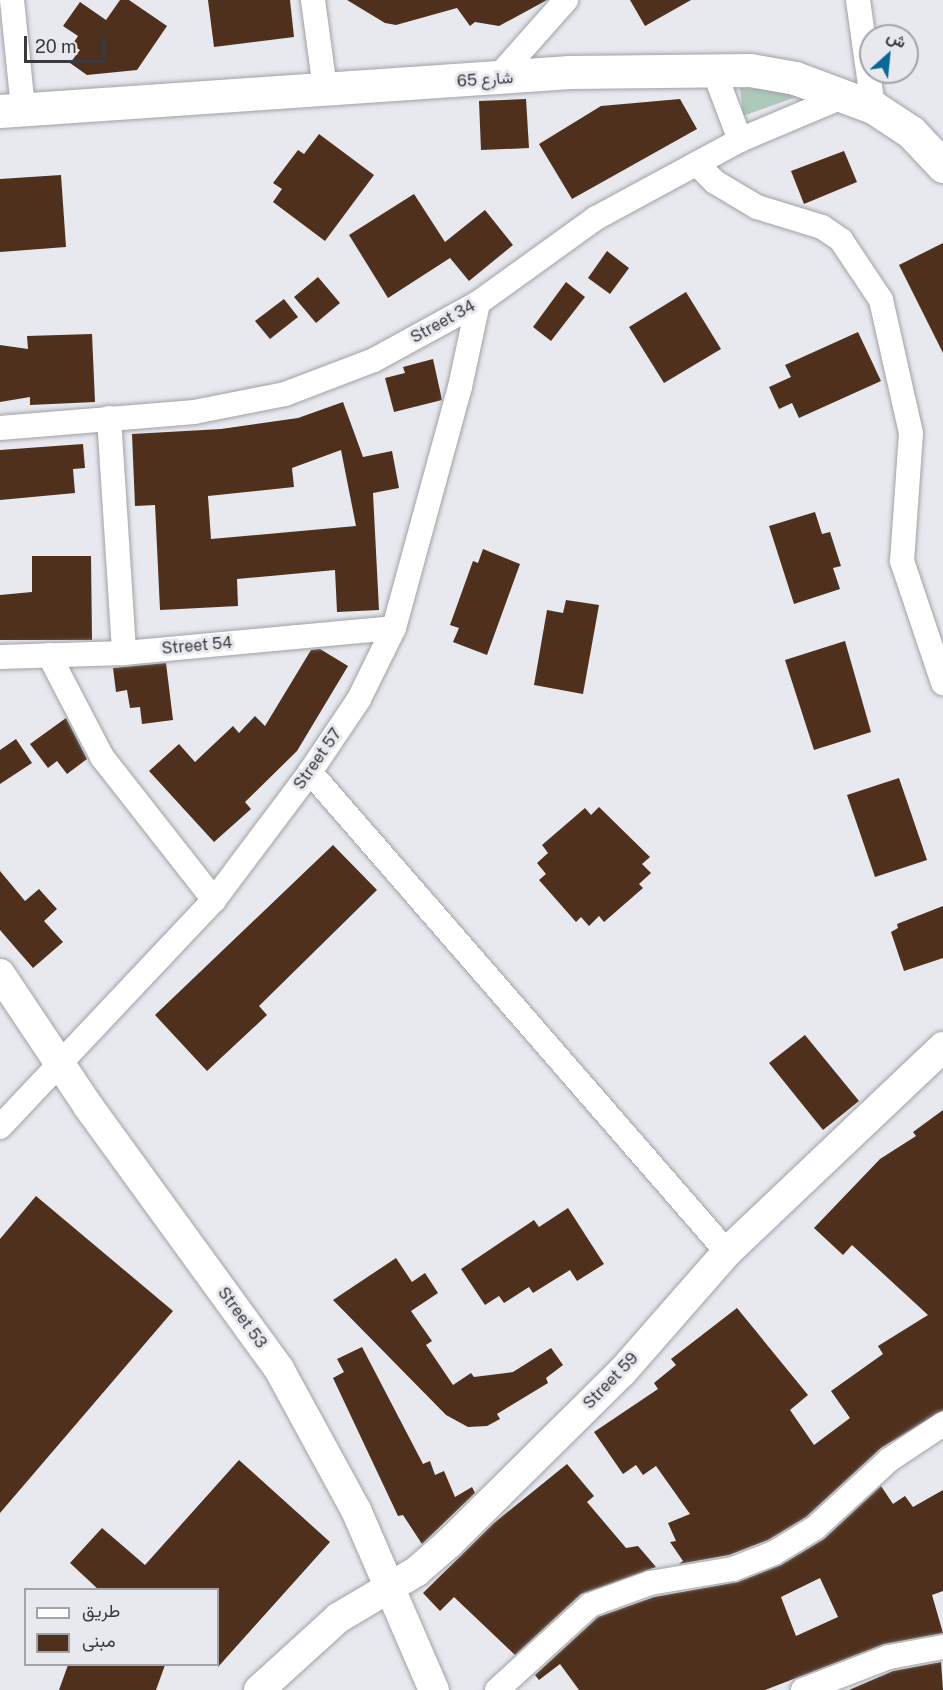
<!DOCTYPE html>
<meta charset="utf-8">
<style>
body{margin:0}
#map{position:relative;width:943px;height:1690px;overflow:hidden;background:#e7e9ef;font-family:"Public Sans",Vazirmatn,sans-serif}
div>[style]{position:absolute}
.green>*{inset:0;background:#adc9b9}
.building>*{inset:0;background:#4e301d}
.roads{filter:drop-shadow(0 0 2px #a0a1a7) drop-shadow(0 0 2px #a0a1a7)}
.minor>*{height:24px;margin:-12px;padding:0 12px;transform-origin:12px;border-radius:12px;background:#fff}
.tertiary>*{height:30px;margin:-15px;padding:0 15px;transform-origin:15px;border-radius:15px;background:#fff}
.secondary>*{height:33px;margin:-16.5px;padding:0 16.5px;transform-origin:16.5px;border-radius:16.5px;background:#fff}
span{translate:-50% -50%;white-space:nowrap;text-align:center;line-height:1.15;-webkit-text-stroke:6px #e7e9ef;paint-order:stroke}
.street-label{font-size:16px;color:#3a3a3d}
.legend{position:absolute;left:24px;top:1588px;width:195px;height:78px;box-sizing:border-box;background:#e7e9ef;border:2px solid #a2a3a8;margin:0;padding:8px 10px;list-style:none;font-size:18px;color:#3a3a3d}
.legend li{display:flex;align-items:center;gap:12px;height:30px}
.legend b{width:30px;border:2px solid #a2a3a8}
.north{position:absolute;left:859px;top:24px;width:60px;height:60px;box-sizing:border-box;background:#e7e9ef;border:2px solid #a2a3a8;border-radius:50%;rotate:27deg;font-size:16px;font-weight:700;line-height:24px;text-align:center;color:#3a3a3d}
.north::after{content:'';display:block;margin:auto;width:21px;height:27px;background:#086897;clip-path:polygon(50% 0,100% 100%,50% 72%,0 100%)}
.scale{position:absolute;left:24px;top:36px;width:81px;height:27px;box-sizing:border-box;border:3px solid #3a3a3d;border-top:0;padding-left:8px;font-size:18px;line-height:21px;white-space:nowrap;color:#3a3a3d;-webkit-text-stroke:4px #e7e9ef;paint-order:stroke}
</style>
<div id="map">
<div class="green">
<i style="clip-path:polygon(740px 88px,810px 92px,743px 116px)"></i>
</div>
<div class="building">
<i style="clip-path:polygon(120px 0,129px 0,167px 26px,137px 70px,87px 75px,70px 63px,80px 50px,72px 45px,78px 36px,63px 26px,80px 2px,106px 20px)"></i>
<i style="clip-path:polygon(208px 0,290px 0,294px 37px,214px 47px)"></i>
<i style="clip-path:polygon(347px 0,547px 0,499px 26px,475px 22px,470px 26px,457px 8px,396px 25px,385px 23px)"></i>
<i style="clip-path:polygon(630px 0,691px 0,645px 26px)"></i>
<i style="clip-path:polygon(526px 99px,529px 148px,481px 150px,479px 101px)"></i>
<i style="clip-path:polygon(680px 99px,697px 129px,572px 199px,539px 144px,601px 106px)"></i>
<i style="clip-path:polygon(319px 134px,374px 175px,325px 241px,273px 202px,282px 189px,273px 183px,298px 150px,304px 154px)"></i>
<i style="clip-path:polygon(844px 151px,857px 182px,804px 204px,791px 171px)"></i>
<i style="clip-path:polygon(61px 175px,66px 247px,0 252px,0 179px)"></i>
<i style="clip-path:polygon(414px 194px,445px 242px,485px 210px,513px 245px,469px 281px,450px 258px,388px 298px,349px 235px)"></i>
<i style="clip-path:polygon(943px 243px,943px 353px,899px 265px)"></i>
<i style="clip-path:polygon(607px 251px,629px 268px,610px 294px,588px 278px)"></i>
<i style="clip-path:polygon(318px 277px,340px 303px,316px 323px,294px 297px)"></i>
<i style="clip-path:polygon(566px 282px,585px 297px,551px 341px,533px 327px)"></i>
<i style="clip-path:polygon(686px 292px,721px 349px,664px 383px,629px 327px)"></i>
<i style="clip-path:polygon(284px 299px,298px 317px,270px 339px,255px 321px)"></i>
<i style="clip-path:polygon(858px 332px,881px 381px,799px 418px,792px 403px,779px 409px,769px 387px,791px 377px,785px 365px)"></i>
<i style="clip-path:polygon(92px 334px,95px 402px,30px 405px,30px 397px,0 402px,0 345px,28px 349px,27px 336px)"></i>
<i style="clip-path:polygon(433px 359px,442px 400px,394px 412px,385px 378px,405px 373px,403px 367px)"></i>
<i style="clip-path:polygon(evenodd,343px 402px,363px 457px,392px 451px,399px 488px,373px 493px,379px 610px,337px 612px,335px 570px,237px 579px,238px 606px,160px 610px,155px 505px,135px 506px,132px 434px,221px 429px,298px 418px,343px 402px,341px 450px,356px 526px,211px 539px,208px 496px,294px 487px,292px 468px,341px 450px)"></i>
<i style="clip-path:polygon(83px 444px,85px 468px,73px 469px,75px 493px,0 500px,0 450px)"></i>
<i style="clip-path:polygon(815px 512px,822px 534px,830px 532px,841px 566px,833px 568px,840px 589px,794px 604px,769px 526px)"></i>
<i style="clip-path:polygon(483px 549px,520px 564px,487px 655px,453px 642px,459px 628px,450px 625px,473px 561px,478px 563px)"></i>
<i style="clip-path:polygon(32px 556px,91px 556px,92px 640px,0 640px,0 595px,32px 592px)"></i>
<i style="clip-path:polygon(566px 600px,599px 605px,583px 694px,534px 685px,547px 610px,563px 613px)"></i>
<i style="clip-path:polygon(845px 641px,871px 732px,814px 750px,785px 660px)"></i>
<i style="clip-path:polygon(320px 649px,348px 666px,297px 751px,245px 802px,251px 809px,214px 842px,149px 771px,179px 744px,195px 762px,233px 726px,239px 733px,255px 716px,265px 726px,311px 650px)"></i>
<i style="clip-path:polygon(166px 663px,173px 720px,142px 724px,140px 707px,130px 708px,127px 690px,116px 692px,113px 668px)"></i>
<i style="clip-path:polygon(66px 718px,87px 759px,67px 774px,57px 761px,48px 768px,30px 744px)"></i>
<i style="clip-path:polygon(16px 739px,32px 763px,0 784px,0 750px)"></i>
<i style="clip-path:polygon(899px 778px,927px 860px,875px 877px,847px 795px)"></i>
<i style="clip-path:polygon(599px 807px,650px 857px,642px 864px,651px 873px,639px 884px,643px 888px,604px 922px,599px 916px,589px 926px,581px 917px,576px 922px,539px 880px,546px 874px,537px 863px,548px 853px,542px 845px,585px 808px,591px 815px)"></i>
<i style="clip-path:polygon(333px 845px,377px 890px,259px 1006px,267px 1015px,207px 1071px,155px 1015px)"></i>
<i style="clip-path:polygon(0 871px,25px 901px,39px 889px,57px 909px,44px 921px,63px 942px,33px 968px,0 930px)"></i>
<i style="clip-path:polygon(943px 906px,943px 958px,904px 971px,891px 932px,898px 928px,897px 924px)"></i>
<i style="clip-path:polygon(805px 1035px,859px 1101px,823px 1130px,769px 1063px)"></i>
<i style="clip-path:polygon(943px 1110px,943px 1410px,881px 1448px,806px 1517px,768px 1540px,729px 1555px,679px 1564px,683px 1561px,670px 1542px,676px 1541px,668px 1523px,690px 1514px,656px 1466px,643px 1475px,636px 1465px,623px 1474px,594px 1432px,658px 1389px,654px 1383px,676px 1365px,671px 1359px,737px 1308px,808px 1395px,790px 1410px,814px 1445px,850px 1418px,831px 1391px,883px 1354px,878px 1346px,928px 1315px,852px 1245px,843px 1255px,814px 1228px,880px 1159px,916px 1136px,913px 1132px)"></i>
<i style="clip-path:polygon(36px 1196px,173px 1311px,0 1513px,0 1239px)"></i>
<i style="clip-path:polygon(568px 1208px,604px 1264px,577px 1281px,570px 1270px,533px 1293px,529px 1287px,504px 1303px,499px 1296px,485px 1305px,461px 1269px,534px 1220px,539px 1227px)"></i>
<i style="clip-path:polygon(396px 1258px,412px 1282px,425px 1273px,438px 1293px,411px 1311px,432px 1341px,426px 1345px,453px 1385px,471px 1373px,474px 1377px,513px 1372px,551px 1348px,563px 1365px,546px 1378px,548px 1383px,497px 1414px,500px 1419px,487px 1426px,468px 1427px,446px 1415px,333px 1300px)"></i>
<i style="clip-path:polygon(362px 1347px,423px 1464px,430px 1461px,435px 1475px,444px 1471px,455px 1497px,472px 1487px,475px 1493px,422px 1544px,403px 1515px,398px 1516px,333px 1378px,344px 1372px,337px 1359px)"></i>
<i style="clip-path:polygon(239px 1460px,330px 1542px,218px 1667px,218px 1590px,99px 1590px,70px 1563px,102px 1528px,145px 1565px)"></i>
<i style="clip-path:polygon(567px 1464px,594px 1496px,587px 1502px,626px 1548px,638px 1546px,656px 1567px,581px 1594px,515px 1655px,454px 1597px,440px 1611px,423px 1593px,494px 1523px)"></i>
<i style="clip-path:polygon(evenodd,881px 1486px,893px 1504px,905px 1496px,913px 1507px,943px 1490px,943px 1591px,932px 1595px,943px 1633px,884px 1644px,765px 1690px,579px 1690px,560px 1664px,539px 1680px,535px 1675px,598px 1617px,654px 1597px,738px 1582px,781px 1565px,824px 1539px,881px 1486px,820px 1578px,838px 1617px,796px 1636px,781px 1597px,820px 1578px)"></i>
<i style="clip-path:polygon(941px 1662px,943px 1690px,849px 1690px,893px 1671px)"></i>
<i style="clip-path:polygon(68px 1665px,165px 1665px,156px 1690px,59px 1690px)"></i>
</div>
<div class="roads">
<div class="minor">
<i style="left:12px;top:0;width:110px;rotate:84.2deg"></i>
<i style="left:313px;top:0;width:90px;rotate:82.3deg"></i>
<i style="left:858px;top:0;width:108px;rotate:82deg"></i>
<i style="left:714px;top:71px;width:74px;rotate:69.4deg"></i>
<i style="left:495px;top:80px;width:107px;rotate:-48.4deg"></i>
<i style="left:697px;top:164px;width:25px;rotate:45deg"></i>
<i style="left:715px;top:182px;width:49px;rotate:30.8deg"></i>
<i style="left:757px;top:207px;width:68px;rotate:17.1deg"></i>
<i style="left:822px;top:227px;width:23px;rotate:34deg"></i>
<i style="left:841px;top:240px;width:72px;rotate:56.3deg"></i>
<i style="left:881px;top:300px;width:136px;rotate:77.3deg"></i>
<i style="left:911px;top:433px;width:128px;rotate:94deg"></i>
<i style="left:902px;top:561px;width:129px;rotate:71.4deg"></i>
<i style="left:109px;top:418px;width:235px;rotate:86.3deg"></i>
<i style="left:0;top:428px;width:195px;rotate:-4.7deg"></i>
<i style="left:194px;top:412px;width:93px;rotate:-11.2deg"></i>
<i style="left:285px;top:394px;width:95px;rotate:-20.9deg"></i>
<i style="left:374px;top:360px;width:119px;rotate:-28.7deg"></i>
<i style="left:478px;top:303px;width:145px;rotate:-35.8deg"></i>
<i style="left:596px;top:218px;width:164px;rotate:-28.4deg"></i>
<i style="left:740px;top:140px;width:113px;rotate:-22.9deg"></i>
<i style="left:49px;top:655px;width:115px;rotate:62.5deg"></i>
<i style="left:102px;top:757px;width:182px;rotate:51.9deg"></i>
<i style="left:0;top:657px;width:124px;rotate:-1.8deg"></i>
<i style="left:124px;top:653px;width:271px;rotate:-5.3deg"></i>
<i style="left:310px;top:772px;width:636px;rotate:49.02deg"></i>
<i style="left:0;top:1127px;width:312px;rotate:-46.7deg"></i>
<i style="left:214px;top:900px;width:160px;rotate:-53.1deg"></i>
<i style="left:310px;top:772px;width:88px;rotate:-56.1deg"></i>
<i style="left:359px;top:699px;width:79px;rotate:-63.8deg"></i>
<i style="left:394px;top:628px;width:250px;rotate:-74.7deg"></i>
<i style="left:460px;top:387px;width:86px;rotate:-77.9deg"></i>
<i style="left:497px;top:1690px;width:126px;rotate:-42.4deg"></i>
<i style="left:590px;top:1605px;width:64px;rotate:-20.1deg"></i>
<i style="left:650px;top:1583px;width:84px;rotate:-9.6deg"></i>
<i style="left:733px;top:1569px;width:44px;rotate:-21.3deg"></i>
<i style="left:774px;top:1553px;width:48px;rotate:-31.4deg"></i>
<i style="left:815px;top:1528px;width:100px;rotate:-42.6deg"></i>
<i style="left:889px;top:1460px;width:65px;rotate:-33.7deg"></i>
<i style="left:803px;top:1690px;width:92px;rotate:-21deg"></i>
<i style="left:889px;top:1657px;width:55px;rotate:-10.5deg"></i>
</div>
<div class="tertiary">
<i style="left:0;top:974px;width:159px;rotate:56.3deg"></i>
<i style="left:88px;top:1106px;width:325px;rotate:54deg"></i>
<i style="left:279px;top:1369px;width:161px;rotate:61.4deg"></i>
<i style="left:356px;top:1510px;width:196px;rotate:66.6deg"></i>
<i style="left:259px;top:1690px;width:107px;rotate:-42.3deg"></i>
<i style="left:338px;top:1618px;width:92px;rotate:-30.7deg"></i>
<i style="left:417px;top:1571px;width:43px;rotate:-41.2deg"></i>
<i style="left:449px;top:1543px;width:243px;rotate:-44.7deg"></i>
<i style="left:622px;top:1372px;width:159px;rotate:-48.8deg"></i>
<i style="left:727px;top:1252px;width:298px;rotate:-43.5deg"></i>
</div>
<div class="secondary">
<i style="left:0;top:111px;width:571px;rotate:-3.91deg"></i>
<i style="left:570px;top:72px;width:180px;rotate:-0.6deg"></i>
<i style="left:750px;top:70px;width:46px;rotate:10.1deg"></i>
<i style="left:795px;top:78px;width:83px;rotate:20.4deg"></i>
<i style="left:873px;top:107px;width:45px;rotate:33.3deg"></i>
<i style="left:911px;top:132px;width:47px;rotate:46.7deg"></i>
</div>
</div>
<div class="street-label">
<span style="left:485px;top:80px;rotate:-4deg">شارع 65</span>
<span style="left:443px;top:322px;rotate:-29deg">Street 34</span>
<span style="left:197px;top:646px;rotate:-5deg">Street 54</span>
<span style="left:318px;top:759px;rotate:-55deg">Street 57</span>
<span style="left:242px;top:1318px;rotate:54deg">Street 53</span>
<span style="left:611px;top:1381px;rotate:-46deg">Street 59</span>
</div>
<ul class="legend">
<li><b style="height:8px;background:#fff"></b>طريق</li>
<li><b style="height:16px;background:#4e301d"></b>مبنى</li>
</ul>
<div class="north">ش</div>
<div class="scale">20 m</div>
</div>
